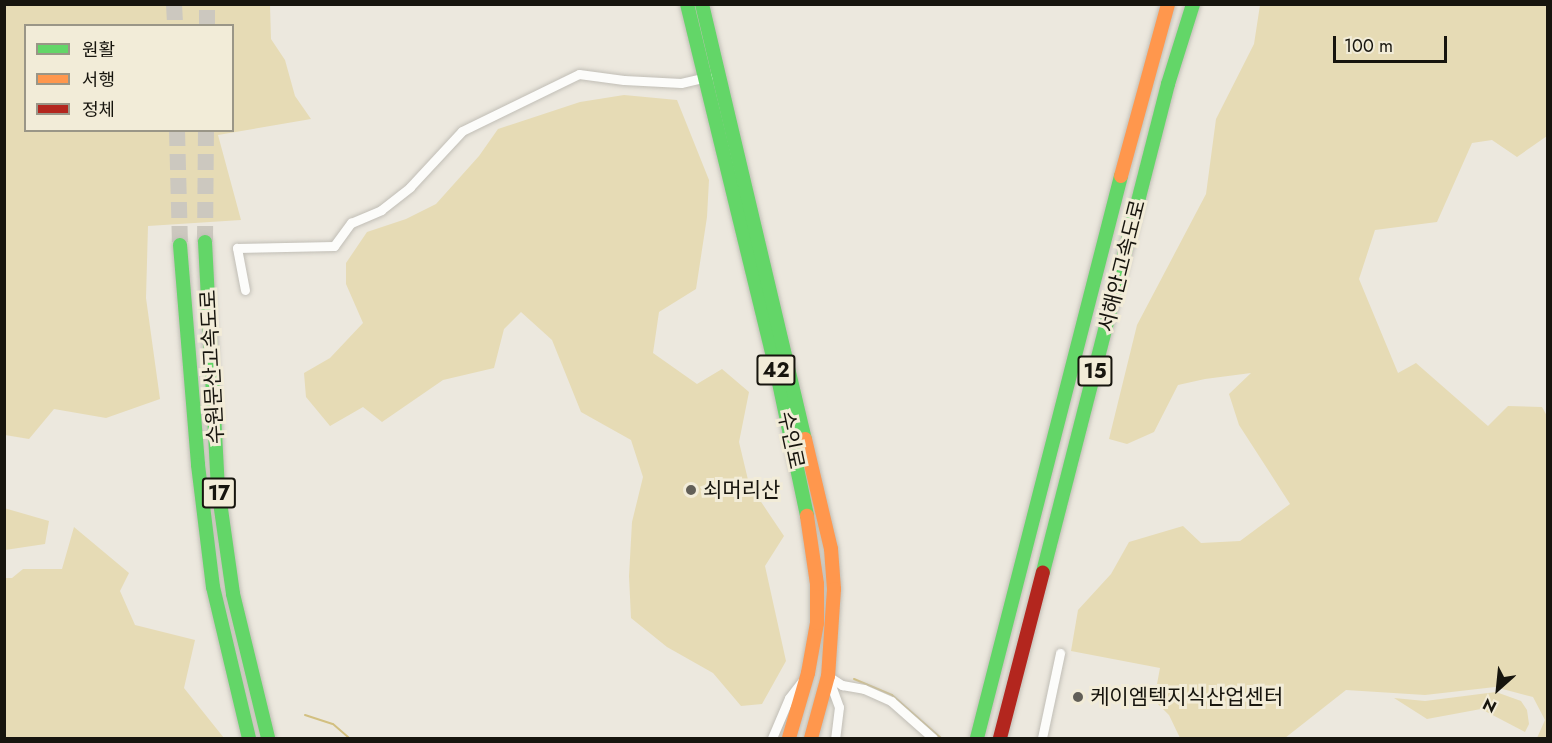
<!DOCTYPE html>
<meta charset="utf-8">
<style>
body{margin:0}
#map{position:relative;width:1552px;height:743px;overflow:hidden;background:#ece8de;font-family:Jost,"Noto Sans KR",sans-serif}
div>[style]{position:absolute}
.green>*{inset:0;background:#e6dbb5}
.stream>*{height:2px;margin:-1px;padding:0 1px;transform-origin:1px;border-radius:1px;background:#d3c081}
.highway-tunnel>*{height:16px;margin-top:-8px;transform-origin:0;background:repeating-linear-gradient(90deg,#ccc8bf 0 16px,transparent 0 24px)}
.roads{filter:drop-shadow(0 0 2px #c1beb6) drop-shadow(0 0 2px #c1beb6)}
.street>*{height:9px;margin:-4.5px;padding:0 4.5px;transform-origin:4.5px;border-radius:4.5px;background:#fcfcfa}
.fast>*{height:14px;margin:-7px;padding:0 7px;transform-origin:7px;border-radius:7px;background:#63d668}
.slow>*{height:14px;margin:-7px;padding:0 7px;transform-origin:7px;border-radius:7px;background:#ff974d}
.jam>*{height:14px;margin:-7px;padding:0 7px;transform-origin:7px;border-radius:7px;background:#b3261e}
.dots>*{width:16px;height:16px;translate:-50% -50%;box-sizing:border-box;border:3px solid #f2ecd8;border-radius:50%}
span{translate:-50% -50%;white-space:nowrap;text-align:center;line-height:1.15;-webkit-text-stroke:6px #f2ecd8;paint-order:stroke}
.shield-label span{padding:2px 4px;background:#f2ecd8;border:2px solid;border-radius:4px;-webkit-text-stroke-width:0}
.shield-label{font-size:20px;color:#17150e;font-weight:700}
.street-label{font-size:21px;color:#17150e}
.poi-label{font-size:21px;color:#17150e}
.left{translate:0 -50%;text-align:left}
.frame{position:absolute;inset:0;border:6px solid #17150e;pointer-events:none}
.legend{position:absolute;left:24px;top:24px;width:210px;height:108px;box-sizing:border-box;background:#f2ecd8;border:2px solid #9a9687;margin:0;padding:8px 10px;list-style:none;font-size:18px;color:#17150e}
.legend li{display:flex;align-items:center;gap:12px;height:30px}
.legend b{width:30px;border:2px solid #9a9687}
.north{position:absolute;left:1468px;top:659px;width:60px;height:60px;-webkit-text-stroke:4px #f2ecd8;paint-order:stroke;rotate:207deg;font-size:16px;font-weight:700;line-height:24px;text-align:center;color:#17150e}
.north::after{content:'';display:block;margin:auto;width:21px;height:27px;background:#17150e;clip-path:polygon(50% 0,100% 100%,50% 72%,0 100%)}
.scale{position:absolute;left:1333px;top:36px;width:114px;height:27px;box-sizing:border-box;border:3px solid #17150e;border-top:0;padding-left:8px;font-size:18px;line-height:21px;white-space:nowrap;color:#17150e;-webkit-text-stroke:4px #f2ecd8;paint-order:stroke}
</style>
<div id="map">
<div class="green">
<i style="clip-path:polygon(evenodd,4px 5px,270px 5px,271px 39px,285px 60px,295px 96px,311px 119px,218px 135px,241px 220px,148px 226px,146px 298px,160px 399px,106px 418px,54px 409px,29px 439px,5px 435px,4px 5px,26px 26px,232px 26px,232px 130px,26px 130px,26px 26px)"></i>
<i style="clip-path:polygon(1260px 5px,1547px 5px,1547px 136px,1517px 157px,1492px 140px,1472px 143px,1437px 222px,1375px 230px,1359px 279px,1398px 373px,1416px 363px,1488px 426px,1508px 406px,1542px 407px,1547px 416px,1547px 738px,1537px 738px,1545px 720px,1533px 697px,1495px 687px,1425px 695px,1346px 690px,1285px 738px,1180px 738px,1169px 715px,1154px 700px,1160px 668px,1071px 651px,1078px 610px,1111px 574px,1129px 542px,1183px 526px,1201px 543px,1240px 541px,1290px 504px,1239px 425px,1229px 394px,1251px 373px,1205px 379px,1178px 385px,1154px 432px,1127px 444px,1109px 439px,1137px 325px,1206px 194px,1216px 119px,1254px 44px)"></i>
<i style="clip-path:polygon(624px 95px,677px 100px,709px 180px,707px 217px,696px 289px,659px 312px,653px 353px,697px 384px,722px 369px,749px 392px,739px 442px,749px 484px,784px 536px,765px 566px,786px 661px,762px 704px,741px 706px,713px 673px,667px 647px,631px 618px,629px 576px,632px 522px,643px 477px,631px 440px,581px 412px,552px 340px,521px 312px,504px 329px,494px 368px,443px 380px,382px 422px,363px 407px,330px 426px,306px 397px,304px 373px,330px 358px,363px 323px,346px 284px,346px 263px,367px 232px,406px 219px,436px 204px,479px 156px,498px 129px,580px 102px)"></i>
<i style="clip-path:polygon(4px 508px,49px 521px,45px 544px,5px 550px)"></i>
<i style="clip-path:polygon(74px 527px,129px 573px,120px 591px,135px 625px,195px 640px,184px 688px,224px 738px,5px 738px,5px 578px,12px 578px,23px 569px,62px 569px)"></i>
<i style="clip-path:polygon(1496px 692px,1521px 701px,1527px 710px,1529px 724px,1525px 732px,1481px 709px,1427px 719px,1394px 698px,1425px 701px)"></i>
</div>
<div class="stream">
<i style="left:854px;top:679px;width:41px;rotate:22.8deg"></i>
<i style="left:892px;top:695px;width:65px;rotate:41.3deg"></i>
<i style="left:305px;top:715px;width:29px;rotate:18deg"></i>
<i style="left:333px;top:724px;width:21px;rotate:41deg"></i>
</div>
<div class="highway-tunnel">
<i style="left:174px;top:4px;width:22px;rotate:87deg"></i>
<i style="left:207px;top:26px;width:22px;rotate:-90deg"></i>
<i style="left:177px;top:130px;width:115px;rotate:88.5deg"></i>
<i style="left:205px;top:242px;width:112px;rotate:-89.5deg"></i>
</div>
<div class="roads">
<div class="street">
<i style="left:245px;top:290px;width:43px;rotate:-100.8deg"></i>
<i style="left:237px;top:248px;width:97px;rotate:-1.2deg"></i>
<i style="left:334px;top:246px;width:29px;rotate:-54deg"></i>
<i style="left:351px;top:223px;width:33px;rotate:-23deg"></i>
<i style="left:381px;top:210px;width:37px;rotate:-38deg"></i>
<i style="left:410px;top:187px;width:76px;rotate:-47.1deg"></i>
<i style="left:462px;top:131px;width:130px;rotate:-26deg"></i>
<i style="left:579px;top:74px;width:45px;rotate:7.6deg"></i>
<i style="left:624px;top:80px;width:57px;rotate:3deg"></i>
<i style="left:681px;top:83px;width:28px;rotate:-13deg"></i>
<i style="left:828px;top:676px;width:17px;rotate:33deg"></i>
<i style="left:842px;top:685px;width:22px;rotate:10deg"></i>
<i style="left:864px;top:689px;width:30px;rotate:24deg"></i>
<i style="left:891px;top:701px;width:56px;rotate:41.4deg"></i>
<i style="left:828px;top:677px;width:32px;rotate:70deg"></i>
<i style="left:839px;top:707px;width:31px;rotate:97deg"></i>
<i style="left:772px;top:738px;width:43px;rotate:-67deg"></i>
<i style="left:789px;top:698px;width:23px;rotate:-52deg"></i>
<i style="left:1042px;top:738px;width:87px;rotate:-78deg"></i>
</div>
<div class="fast">
<i style="left:687px;top:4px;width:385px;rotate:76.3deg"></i>
<i style="left:778px;top:378px;width:141px;rotate:78.1deg"></i>
<i style="left:702px;top:4px;width:447px;rotate:76.7deg"></i>
<i style="left:205px;top:242px;width:246px;rotate:87deg"></i>
<i style="left:218px;top:488px;width:107px;rotate:81.9deg"></i>
<i style="left:233px;top:594px;width:148px;rotate:76.3deg"></i>
<i style="left:180px;top:245px;width:221px;rotate:85.3deg"></i>
<i style="left:198px;top:465px;width:123px;rotate:83deg"></i>
<i style="left:213px;top:587px;width:155px;rotate:76.6deg"></i>
<i style="left:1043px;top:572px;width:504px;rotate:-75.63deg"></i>
<i style="left:1168px;top:84px;width:84px;rotate:-72.6deg"></i>
<i style="left:977px;top:738px;width:580px;rotate:-75.63deg"></i>
</div>
<div class="slow">
<i style="left:1121px;top:176px;width:178px;rotate:-74.7deg"></i>
<i style="left:805px;top:439px;width:113px;rotate:76.7deg"></i>
<i style="left:831px;top:549px;width:40px;rotate:85.7deg"></i>
<i style="left:834px;top:589px;width:87px;rotate:93.9deg"></i>
<i style="left:828px;top:676px;width:64px;rotate:105.3deg"></i>
<i style="left:789px;top:738px;width:68px;rotate:-73.7deg"></i>
<i style="left:808px;top:673px;width:51px;rotate:-79.8deg"></i>
<i style="left:817px;top:623px;width:39px;rotate:-90deg"></i>
<i style="left:817px;top:584px;width:69px;rotate:-98.4deg"></i>
</div>
<div class="jam">
<i style="left:1000px;top:738px;width:171px;rotate:-75.5deg"></i>
</div>
</div>
<div class="dots">
<i style="left:691px;top:490px;background:#625f57"></i>
<i style="left:1078px;top:697px;background:#625f57"></i>
</div>
<div class="shield-label">
<span style="left:776px;top:370px">42</span>
<span style="left:1095px;top:371px">15</span>
<span style="left:219px;top:493px">17</span>
</div>
<div class="street-label">
<span style="left:1122px;top:266px;rotate:-76deg">서해안고속도로</span>
<span style="left:212px;top:367px;rotate:-93deg">수원문산고속도로</span>
<span style="left:791px;top:440px;rotate:78deg">수인로</span>
</div>
<div class="poi-label">
<span class="left" style="left:703px;top:490px">쇠머리산</span>
<span class="left" style="left:1090px;top:697px">케이엠텍지식산업센터</span>
</div>
<div class="frame"></div>
<ul class="legend">
<li><b style="height:8px;background:#63d668"></b>원활</li>
<li><b style="height:8px;background:#ff974d"></b>서행</li>
<li><b style="height:8px;background:#b3261e"></b>정체</li>
</ul>
<div class="north">N</div>
<div class="scale">100 m</div>
</div>
